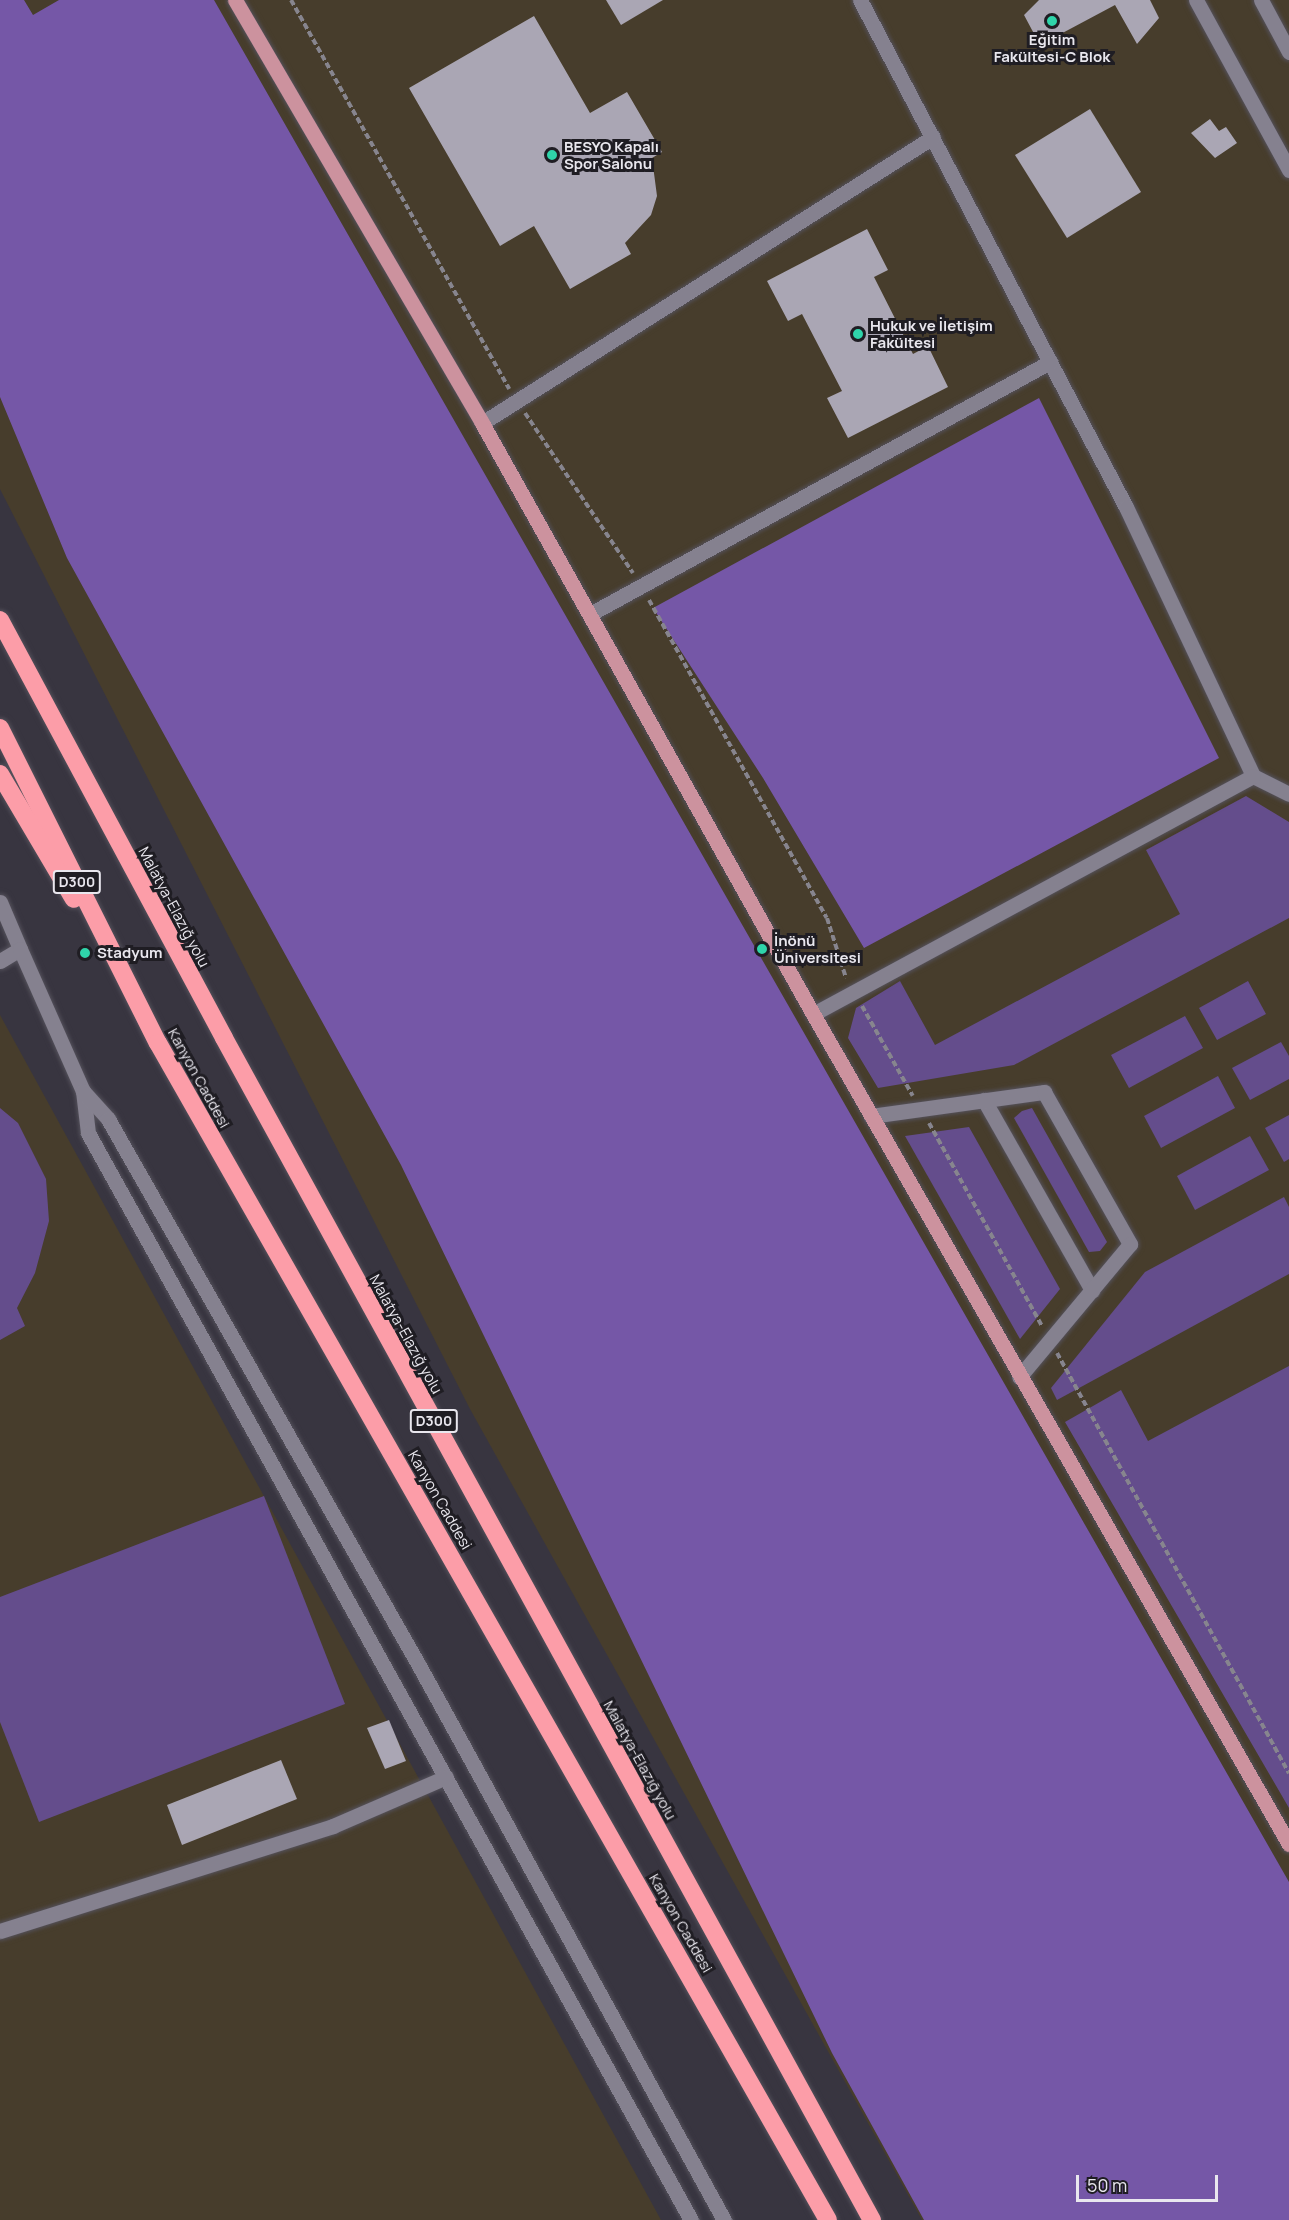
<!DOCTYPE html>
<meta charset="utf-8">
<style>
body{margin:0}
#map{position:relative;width:1289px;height:2220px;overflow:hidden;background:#383540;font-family:Manrope,sans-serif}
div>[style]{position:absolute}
.education>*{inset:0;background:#473d2c}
.green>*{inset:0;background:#644d8c}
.forest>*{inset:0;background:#7557a7}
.building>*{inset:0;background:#aaa6b4}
.path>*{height:4px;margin-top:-2px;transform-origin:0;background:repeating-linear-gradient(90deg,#87858e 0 6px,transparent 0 9px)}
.roads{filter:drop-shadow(0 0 2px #54515b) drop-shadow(0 0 2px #54515b)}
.minor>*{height:15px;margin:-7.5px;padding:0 7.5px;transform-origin:7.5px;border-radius:7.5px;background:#85818f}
.major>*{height:15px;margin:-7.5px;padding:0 7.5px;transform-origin:7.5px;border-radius:7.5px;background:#cc929e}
.highway>*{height:18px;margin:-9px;padding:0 9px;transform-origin:9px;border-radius:9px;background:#fc9da8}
.dots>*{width:16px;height:16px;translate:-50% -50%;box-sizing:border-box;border:3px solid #1f1d23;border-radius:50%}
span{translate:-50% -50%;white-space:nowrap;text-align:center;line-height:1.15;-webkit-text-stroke:6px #1f1d23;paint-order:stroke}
.shield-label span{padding:2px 4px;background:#1f1d23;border:2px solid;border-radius:4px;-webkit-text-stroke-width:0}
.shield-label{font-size:14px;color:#e9e7ee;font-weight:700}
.poi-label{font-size:15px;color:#e9e7ee;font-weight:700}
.left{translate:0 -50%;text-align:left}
.street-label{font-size:15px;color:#e9e7ee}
.scale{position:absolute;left:1076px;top:2175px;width:142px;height:27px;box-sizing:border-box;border:3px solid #e9e7ee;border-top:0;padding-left:8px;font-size:18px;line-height:21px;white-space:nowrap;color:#e9e7ee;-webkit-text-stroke:4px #1f1d23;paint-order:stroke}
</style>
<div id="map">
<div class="education">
<i style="clip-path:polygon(0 0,1289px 0,1289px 2220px,922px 2220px,470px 1409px,0 489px)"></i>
<i style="clip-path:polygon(0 1015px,661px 2220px,0 2220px)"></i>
</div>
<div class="green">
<i style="clip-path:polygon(1246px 796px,1289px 822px,1289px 918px,1014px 1065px,878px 1088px,848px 1038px,856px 1008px,900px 981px,935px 1045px,1180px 914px,1146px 850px)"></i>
<i style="clip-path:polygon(1248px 981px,1266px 1014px,1217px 1040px,1199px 1008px)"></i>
<i style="clip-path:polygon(1185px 1016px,1203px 1048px,1129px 1088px,1111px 1055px)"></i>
<i style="clip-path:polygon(1281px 1042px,1289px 1056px,1289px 1079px,1250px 1100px,1232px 1068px)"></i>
<i style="clip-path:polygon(1218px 1076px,1235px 1108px,1161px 1148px,1144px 1116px)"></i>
<i style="clip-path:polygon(0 1108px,18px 1123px,46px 1179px,49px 1221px,35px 1273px,17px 1308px,25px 1326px,0 1340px)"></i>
<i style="clip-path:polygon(1032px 1108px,1107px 1242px,1100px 1251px,1089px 1252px,1014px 1118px,1022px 1111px)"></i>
<i style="clip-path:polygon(1289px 1115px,1289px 1159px,1284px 1162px,1265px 1128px)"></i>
<i style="clip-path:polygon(969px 1127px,1060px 1289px,1020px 1339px,905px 1136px)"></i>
<i style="clip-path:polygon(1250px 1136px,1269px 1170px,1195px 1210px,1177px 1176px)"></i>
<i style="clip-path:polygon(1284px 1197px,1289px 1207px,1289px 1274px,1057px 1400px,1051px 1388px,1145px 1272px)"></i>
<i style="clip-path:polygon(1289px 1366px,1289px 1808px,1065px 1422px,1121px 1390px,1148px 1441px)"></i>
<i style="clip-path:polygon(264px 1496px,345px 1704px,39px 1822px,0 1722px,0 1597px)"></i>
</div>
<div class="forest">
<i style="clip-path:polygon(0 0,24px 0,33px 15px,59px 0,214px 0,1289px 1882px,1289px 2220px,924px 2220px,832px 2053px,401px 1165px,67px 558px,0 397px)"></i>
<i style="clip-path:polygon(1039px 398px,1219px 758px,864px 948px,763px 778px,653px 608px)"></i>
</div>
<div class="building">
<i style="clip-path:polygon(606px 0,663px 0,621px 25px)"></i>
<i style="clip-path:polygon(1039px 0,1150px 0,1159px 18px,1137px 44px,1115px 5px,1040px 45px,1024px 15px)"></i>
<i style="clip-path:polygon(534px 16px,590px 113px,627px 92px,662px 152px,652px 158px,657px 196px,651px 215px,625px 243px,631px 254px,570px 289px,534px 226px,500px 246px,409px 88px)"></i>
<i style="clip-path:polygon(1090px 109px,1141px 192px,1067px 238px,1015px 155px)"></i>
<i style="clip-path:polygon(1210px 119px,1219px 131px,1226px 127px,1237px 143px,1215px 158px,1191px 133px)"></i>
<i style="clip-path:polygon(867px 229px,888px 270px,874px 277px,913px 354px,928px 346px,948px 387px,848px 438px,827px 398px,842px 391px,802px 314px,788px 321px,767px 281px)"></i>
<i style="clip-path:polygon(389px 1720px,406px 1761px,385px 1769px,367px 1728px)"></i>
<i style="clip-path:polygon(281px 1760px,297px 1799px,182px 1845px,167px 1805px)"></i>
</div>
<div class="path">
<i style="left:291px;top:0;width:446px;rotate:60.7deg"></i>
<i style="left:525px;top:413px;width:193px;rotate:56deg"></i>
<i style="left:649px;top:600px;width:364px;rotate:60.8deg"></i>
<i style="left:827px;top:918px;width:63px;rotate:72.4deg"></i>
<i style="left:862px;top:1006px;width:103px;rotate:60.5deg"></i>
<i style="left:929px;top:1123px;width:232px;rotate:60.9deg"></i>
<i style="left:1057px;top:1353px;width:480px;rotate:61.1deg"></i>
</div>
<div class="roads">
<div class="minor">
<i style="left:860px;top:0;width:573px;rotate:62.32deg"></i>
<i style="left:1126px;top:507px;width:297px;rotate:64.7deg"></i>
<i style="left:1253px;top:776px;width:40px;rotate:26.6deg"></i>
<i style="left:1196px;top:0;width:194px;rotate:61.3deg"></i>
<i style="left:1261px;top:0;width:59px;rotate:61.7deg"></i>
<i style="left:482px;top:423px;width:534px;rotate:-32.38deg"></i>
<i style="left:590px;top:614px;width:525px;rotate:-28.72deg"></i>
<i style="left:0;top:902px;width:51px;rotate:66.9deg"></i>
<i style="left:0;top:961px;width:23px;rotate:-31deg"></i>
<i style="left:20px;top:949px;width:155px;rotate:66.1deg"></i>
<i style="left:83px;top:1091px;width:42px;rotate:83.2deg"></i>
<i style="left:88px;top:1133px;width:1243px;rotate:60.98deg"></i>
<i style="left:813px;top:1014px;width:500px;rotate:-28.41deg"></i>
<i style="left:83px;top:1091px;width:38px;rotate:48deg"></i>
<i style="left:108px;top:1119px;width:625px;rotate:60.36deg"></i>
<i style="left:417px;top:1662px;width:637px;rotate:61.18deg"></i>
<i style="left:984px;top:1100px;width:219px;rotate:60.4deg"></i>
<i style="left:871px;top:1116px;width:175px;rotate:-7.9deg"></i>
<i style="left:1044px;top:1092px;width:175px;rotate:60.5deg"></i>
<i style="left:1130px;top:1244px;width:173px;rotate:129.8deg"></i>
<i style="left:0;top:1931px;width:349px;rotate:-17.5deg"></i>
<i style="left:333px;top:1826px;width:123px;rotate:-23.4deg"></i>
</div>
<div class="major">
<i style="left:235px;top:0;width:490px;rotate:59.7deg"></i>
<i style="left:482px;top:423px;width:677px;rotate:60.75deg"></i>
<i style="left:813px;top:1014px;width:957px;rotate:60.17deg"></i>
</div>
<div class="highway">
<i style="left:0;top:620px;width:474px;rotate:61.8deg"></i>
<i style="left:224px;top:1038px;width:1348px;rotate:61.27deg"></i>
<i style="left:0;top:728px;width:352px;rotate:63.4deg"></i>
<i style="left:158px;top:1043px;width:1354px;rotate:60.35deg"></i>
<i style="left:0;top:774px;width:145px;rotate:59.4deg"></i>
</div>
</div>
<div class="dots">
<i style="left:1052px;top:21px;background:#2fd4aa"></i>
<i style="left:552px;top:155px;background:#2fd4aa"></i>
<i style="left:858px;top:334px;background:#2fd4aa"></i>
<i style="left:762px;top:949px;background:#2fd4aa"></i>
<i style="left:85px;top:953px;background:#2fd4aa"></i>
</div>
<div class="shield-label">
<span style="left:77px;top:882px">D300</span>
<span style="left:434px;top:1421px">D300</span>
</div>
<div class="poi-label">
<span style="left:1052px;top:48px">Eğitim<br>Fakültesi-C Blok</span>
<span class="left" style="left:564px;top:155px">BESYO Kapalı<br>Spor Salonu</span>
<span class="left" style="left:870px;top:334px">Hukuk ve İletişim<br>Fakültesi</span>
<span class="left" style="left:774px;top:949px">İnönü<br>Üniversitesi</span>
<span class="left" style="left:97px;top:953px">Stadyum</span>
</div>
<div class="street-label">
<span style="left:174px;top:907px;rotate:62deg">Malatya-Elazığ yolu</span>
<span style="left:199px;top:1078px;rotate:61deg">Kanyon Caddesi</span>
<span style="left:406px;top:1334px;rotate:61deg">Malatya-Elazığ yolu</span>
<span style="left:440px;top:1500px;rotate:60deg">Kanyon Caddesi</span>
<span style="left:640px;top:1760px;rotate:61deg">Malatya-Elazığ yolu</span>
<span style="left:681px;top:1923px;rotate:60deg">Kanyon Caddesi</span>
</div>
<div class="scale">50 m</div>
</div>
